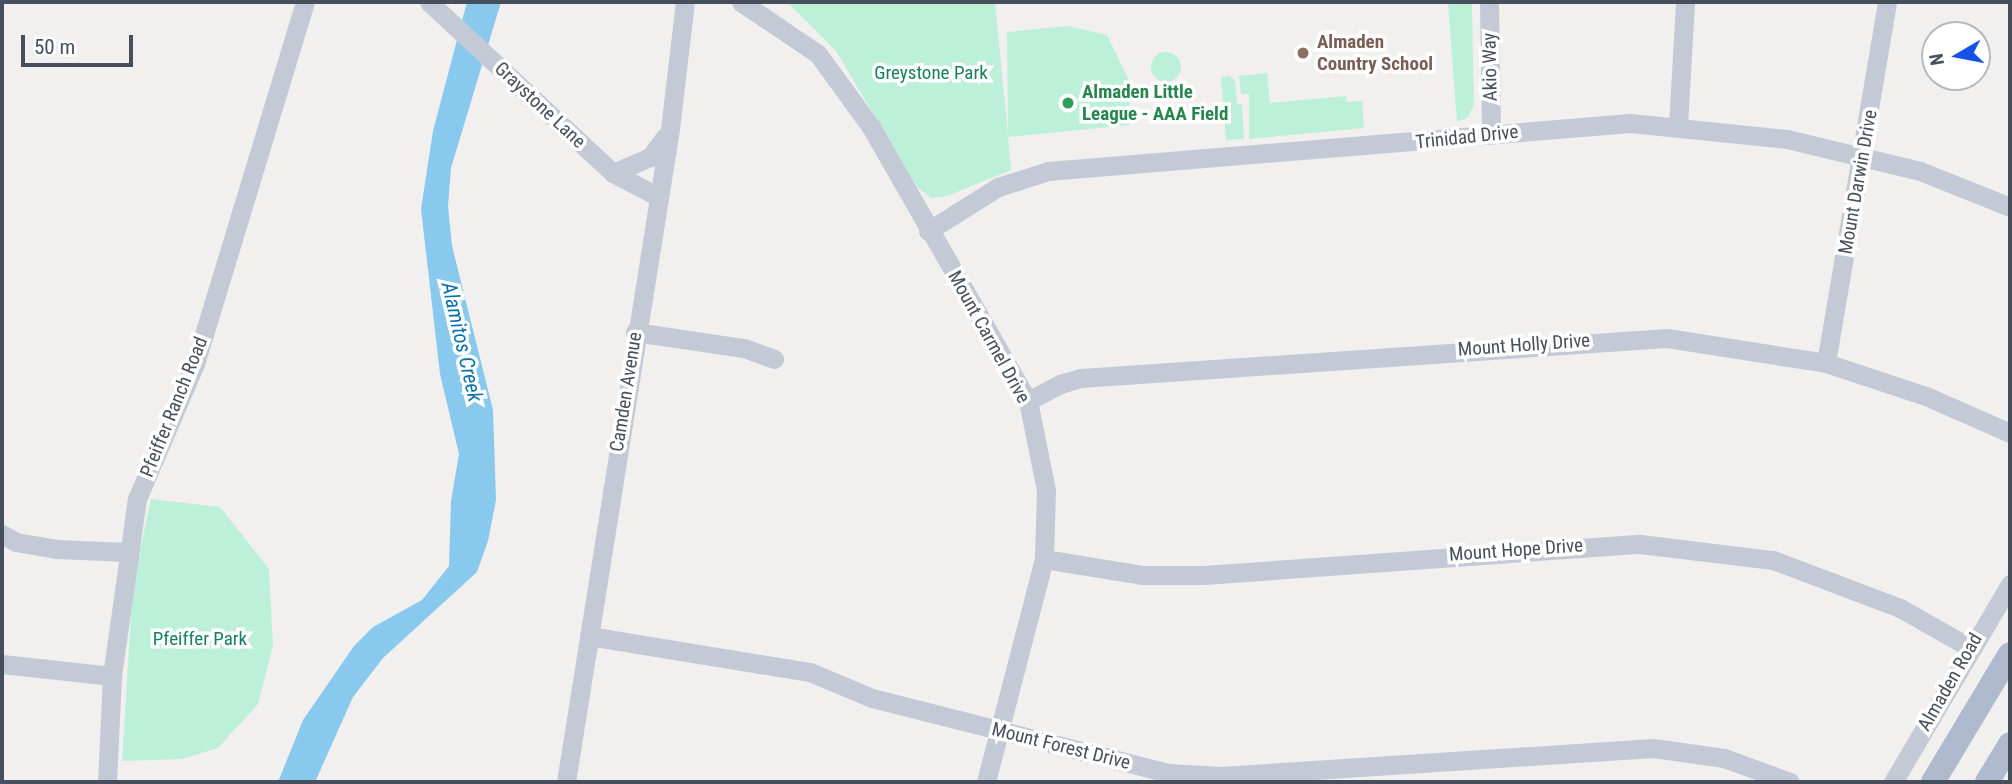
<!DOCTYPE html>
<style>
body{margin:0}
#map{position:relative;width:2012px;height:784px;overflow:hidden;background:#f2f0ef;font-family:"Roboto Condensed",sans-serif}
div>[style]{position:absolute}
.green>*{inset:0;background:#bdf0d9}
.round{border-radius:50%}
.water>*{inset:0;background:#8ac9ee}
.minor>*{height:19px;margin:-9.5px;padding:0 9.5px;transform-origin:9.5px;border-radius:9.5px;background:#c3c9d5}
.major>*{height:24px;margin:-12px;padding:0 12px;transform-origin:12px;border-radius:12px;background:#afbacf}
.dots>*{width:19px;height:19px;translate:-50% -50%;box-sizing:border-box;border:4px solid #fff;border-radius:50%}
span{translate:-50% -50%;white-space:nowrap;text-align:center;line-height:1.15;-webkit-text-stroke:7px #fff;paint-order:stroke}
.education-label{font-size:19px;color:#785e54;font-weight:700}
.left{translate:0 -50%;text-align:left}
.street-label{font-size:19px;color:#474f5d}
.park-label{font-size:19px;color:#16815c}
.leisure-label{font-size:19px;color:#27864d;font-weight:700}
.water-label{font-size:21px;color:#0a71ad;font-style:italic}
.frame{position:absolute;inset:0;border:4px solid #474f5d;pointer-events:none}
.north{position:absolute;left:1921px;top:21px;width:70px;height:70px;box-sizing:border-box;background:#fff;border:2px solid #b5b9be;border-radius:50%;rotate:260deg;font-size:19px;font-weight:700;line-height:28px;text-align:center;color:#474f5d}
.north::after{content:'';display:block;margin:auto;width:24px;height:32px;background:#1650e5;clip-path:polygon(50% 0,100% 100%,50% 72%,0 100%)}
.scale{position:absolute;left:21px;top:35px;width:112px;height:32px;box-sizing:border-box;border:4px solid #474f5d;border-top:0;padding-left:9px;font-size:21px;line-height:24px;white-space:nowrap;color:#474f5d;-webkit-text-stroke:5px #fff;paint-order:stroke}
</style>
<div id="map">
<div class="green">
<i style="clip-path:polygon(787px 2px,995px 2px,1008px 135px,1007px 32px,1068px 26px,1107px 35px,1129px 80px,1130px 125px,1008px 137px,1011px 170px,947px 196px,931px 198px,917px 187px,836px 51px)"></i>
<i style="clip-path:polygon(1448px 4px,1472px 4px,1474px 105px,1467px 118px,1457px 122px)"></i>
<i class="round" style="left:1151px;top:52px;width:30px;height:30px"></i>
<i style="clip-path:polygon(1267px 73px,1270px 103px,1346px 96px,1347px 102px,1362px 101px,1364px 128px,1249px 139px,1249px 94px,1241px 94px,1239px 76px)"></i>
<i style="clip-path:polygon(1230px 76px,1235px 80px,1237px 104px,1242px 104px,1244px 139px,1226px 140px,1221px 77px)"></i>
<i style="clip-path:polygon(151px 499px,220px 507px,269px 569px,273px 646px,258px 704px,218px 748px,182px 759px,122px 761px,133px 583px)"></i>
</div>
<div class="water">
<i style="clip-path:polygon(467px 2px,501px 2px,451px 168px,448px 206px,452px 246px,493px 410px,496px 500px,488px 541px,477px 572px,383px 658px,353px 697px,315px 782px,278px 782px,303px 720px,354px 646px,373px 627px,422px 600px,449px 566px,451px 501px,459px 454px,440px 374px,421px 209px,433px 131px)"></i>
</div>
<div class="minor">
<i style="left:429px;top:2px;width:251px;rotate:42.9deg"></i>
<i style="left:613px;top:173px;width:52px;rotate:27.6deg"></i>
<i style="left:741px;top:2px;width:93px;rotate:34deg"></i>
<i style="left:818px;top:54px;width:90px;rotate:54deg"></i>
<i style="left:871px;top:127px;width:316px;rotate:60.2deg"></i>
<i style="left:1028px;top:401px;width:91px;rotate:78.6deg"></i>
<i style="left:1046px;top:490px;width:69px;rotate:91.7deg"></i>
<i style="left:1044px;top:559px;width:230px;rotate:104.6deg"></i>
<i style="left:1489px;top:2px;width:131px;rotate:89.1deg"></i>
<i style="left:1678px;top:125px;width:123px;rotate:-86.7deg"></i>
<i style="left:613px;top:173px;width:40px;rotate:-23.4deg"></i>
<i style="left:650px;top:157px;width:26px;rotate:-53deg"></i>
<i style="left:928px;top:231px;width:83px;rotate:-32.2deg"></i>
<i style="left:998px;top:187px;width:52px;rotate:-17.7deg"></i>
<i style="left:1048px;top:171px;width:584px;rotate:-4.71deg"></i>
<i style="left:1630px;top:123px;width:158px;rotate:5.8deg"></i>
<i style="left:1787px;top:139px;width:137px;rotate:13.5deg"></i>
<i style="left:1920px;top:171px;width:97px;rotate:21.8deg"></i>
<i style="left:635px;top:332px;width:110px;rotate:8.4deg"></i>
<i style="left:744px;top:348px;width:32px;rotate:20deg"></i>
<i style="left:1826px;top:363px;width:366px;rotate:-80.4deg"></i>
<i style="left:1028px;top:401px;width:36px;rotate:-28deg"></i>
<i style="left:1060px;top:384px;width:22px;rotate:-16deg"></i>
<i style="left:1081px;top:378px;width:587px;rotate:-3.9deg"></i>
<i style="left:1667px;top:338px;width:161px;rotate:8.9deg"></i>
<i style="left:1826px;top:363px;width:105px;rotate:18.3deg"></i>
<i style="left:1926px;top:396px;width:92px;rotate:23.8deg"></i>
<i style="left:2px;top:534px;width:16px;rotate:30deg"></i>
<i style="left:16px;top:542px;width:42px;rotate:9.7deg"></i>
<i style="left:57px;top:549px;width:70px;rotate:2.5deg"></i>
<i style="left:1044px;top:559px;width:99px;rotate:9.3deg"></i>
<i style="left:1142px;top:575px;width:62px"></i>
<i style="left:1204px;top:575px;width:437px;rotate:-4.1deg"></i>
<i style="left:1640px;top:544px;width:134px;rotate:6.9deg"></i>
<i style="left:1773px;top:560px;width:136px;rotate:20.7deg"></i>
<i style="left:1900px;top:608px;width:79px;rotate:29.5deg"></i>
<i style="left:589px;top:636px;width:224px;rotate:9.3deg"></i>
<i style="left:810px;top:672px;width:67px;rotate:22.8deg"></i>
<i style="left:872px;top:698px;width:305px;rotate:14.2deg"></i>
<i style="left:1168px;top:773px;width:53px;rotate:3.2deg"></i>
<i style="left:1221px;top:776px;width:433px;rotate:-3.7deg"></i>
<i style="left:1653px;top:748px;width:72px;rotate:8deg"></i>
<i style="left:1724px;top:758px;width:70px;rotate:20deg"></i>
<i style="left:2px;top:664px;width:111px;rotate:6.2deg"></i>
<i style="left:107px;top:782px;width:106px;rotate:-87.3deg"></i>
<i style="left:112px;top:676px;width:179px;rotate:-82deg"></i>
<i style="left:137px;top:499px;width:147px;rotate:-66.8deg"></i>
<i style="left:195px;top:364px;width:378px;rotate:-73.1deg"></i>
<i style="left:566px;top:782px;width:661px;rotate:-80.95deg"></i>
<i style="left:670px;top:129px;width:128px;rotate:-83.3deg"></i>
<i style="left:1893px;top:782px;width:230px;rotate:-59.4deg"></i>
</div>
<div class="major">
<i style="left:1933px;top:782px;width:149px;rotate:-59deg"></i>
<i style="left:1987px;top:782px;width:44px;rotate:-58.8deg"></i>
</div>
<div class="dots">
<i style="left:1303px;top:53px;background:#8d6e63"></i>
<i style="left:1068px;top:103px;background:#2e9e5b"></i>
</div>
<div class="education-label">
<span class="left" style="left:1317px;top:53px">Almaden<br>Country School</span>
</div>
<div class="street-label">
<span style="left:1490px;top:67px;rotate:-91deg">Akio Way</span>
<span style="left:540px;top:105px;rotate:43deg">Graystone Lane</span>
<span style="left:1467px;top:137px;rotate:-6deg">Trinidad Drive</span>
<span style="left:1858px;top:182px;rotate:-80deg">Mount Darwin Drive</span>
<span style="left:989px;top:337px;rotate:61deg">Mount Carmel Drive</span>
<span style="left:1524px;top:345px;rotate:-4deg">Mount Holly Drive</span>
<span style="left:626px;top:392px;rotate:-81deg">Camden Avenue</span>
<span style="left:174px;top:407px;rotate:-68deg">Pfeiffer Ranch Road</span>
<span style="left:1516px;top:550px;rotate:-4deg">Mount Hope Drive</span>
<span style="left:1950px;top:682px;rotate:-60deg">Almaden Road</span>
<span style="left:1061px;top:746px;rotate:14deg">Mount Forest Drive</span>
</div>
<div class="park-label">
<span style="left:931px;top:73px">Greystone Park</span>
<span style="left:200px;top:639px">Pfeiffer Park</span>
</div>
<div class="leisure-label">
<span class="left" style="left:1082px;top:103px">Almaden Little<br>League - AAA Field</span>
</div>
<div class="water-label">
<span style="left:462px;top:342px;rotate:77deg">Alamitos Creek</span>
</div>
<div class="frame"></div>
<div class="north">N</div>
<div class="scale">50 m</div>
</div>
